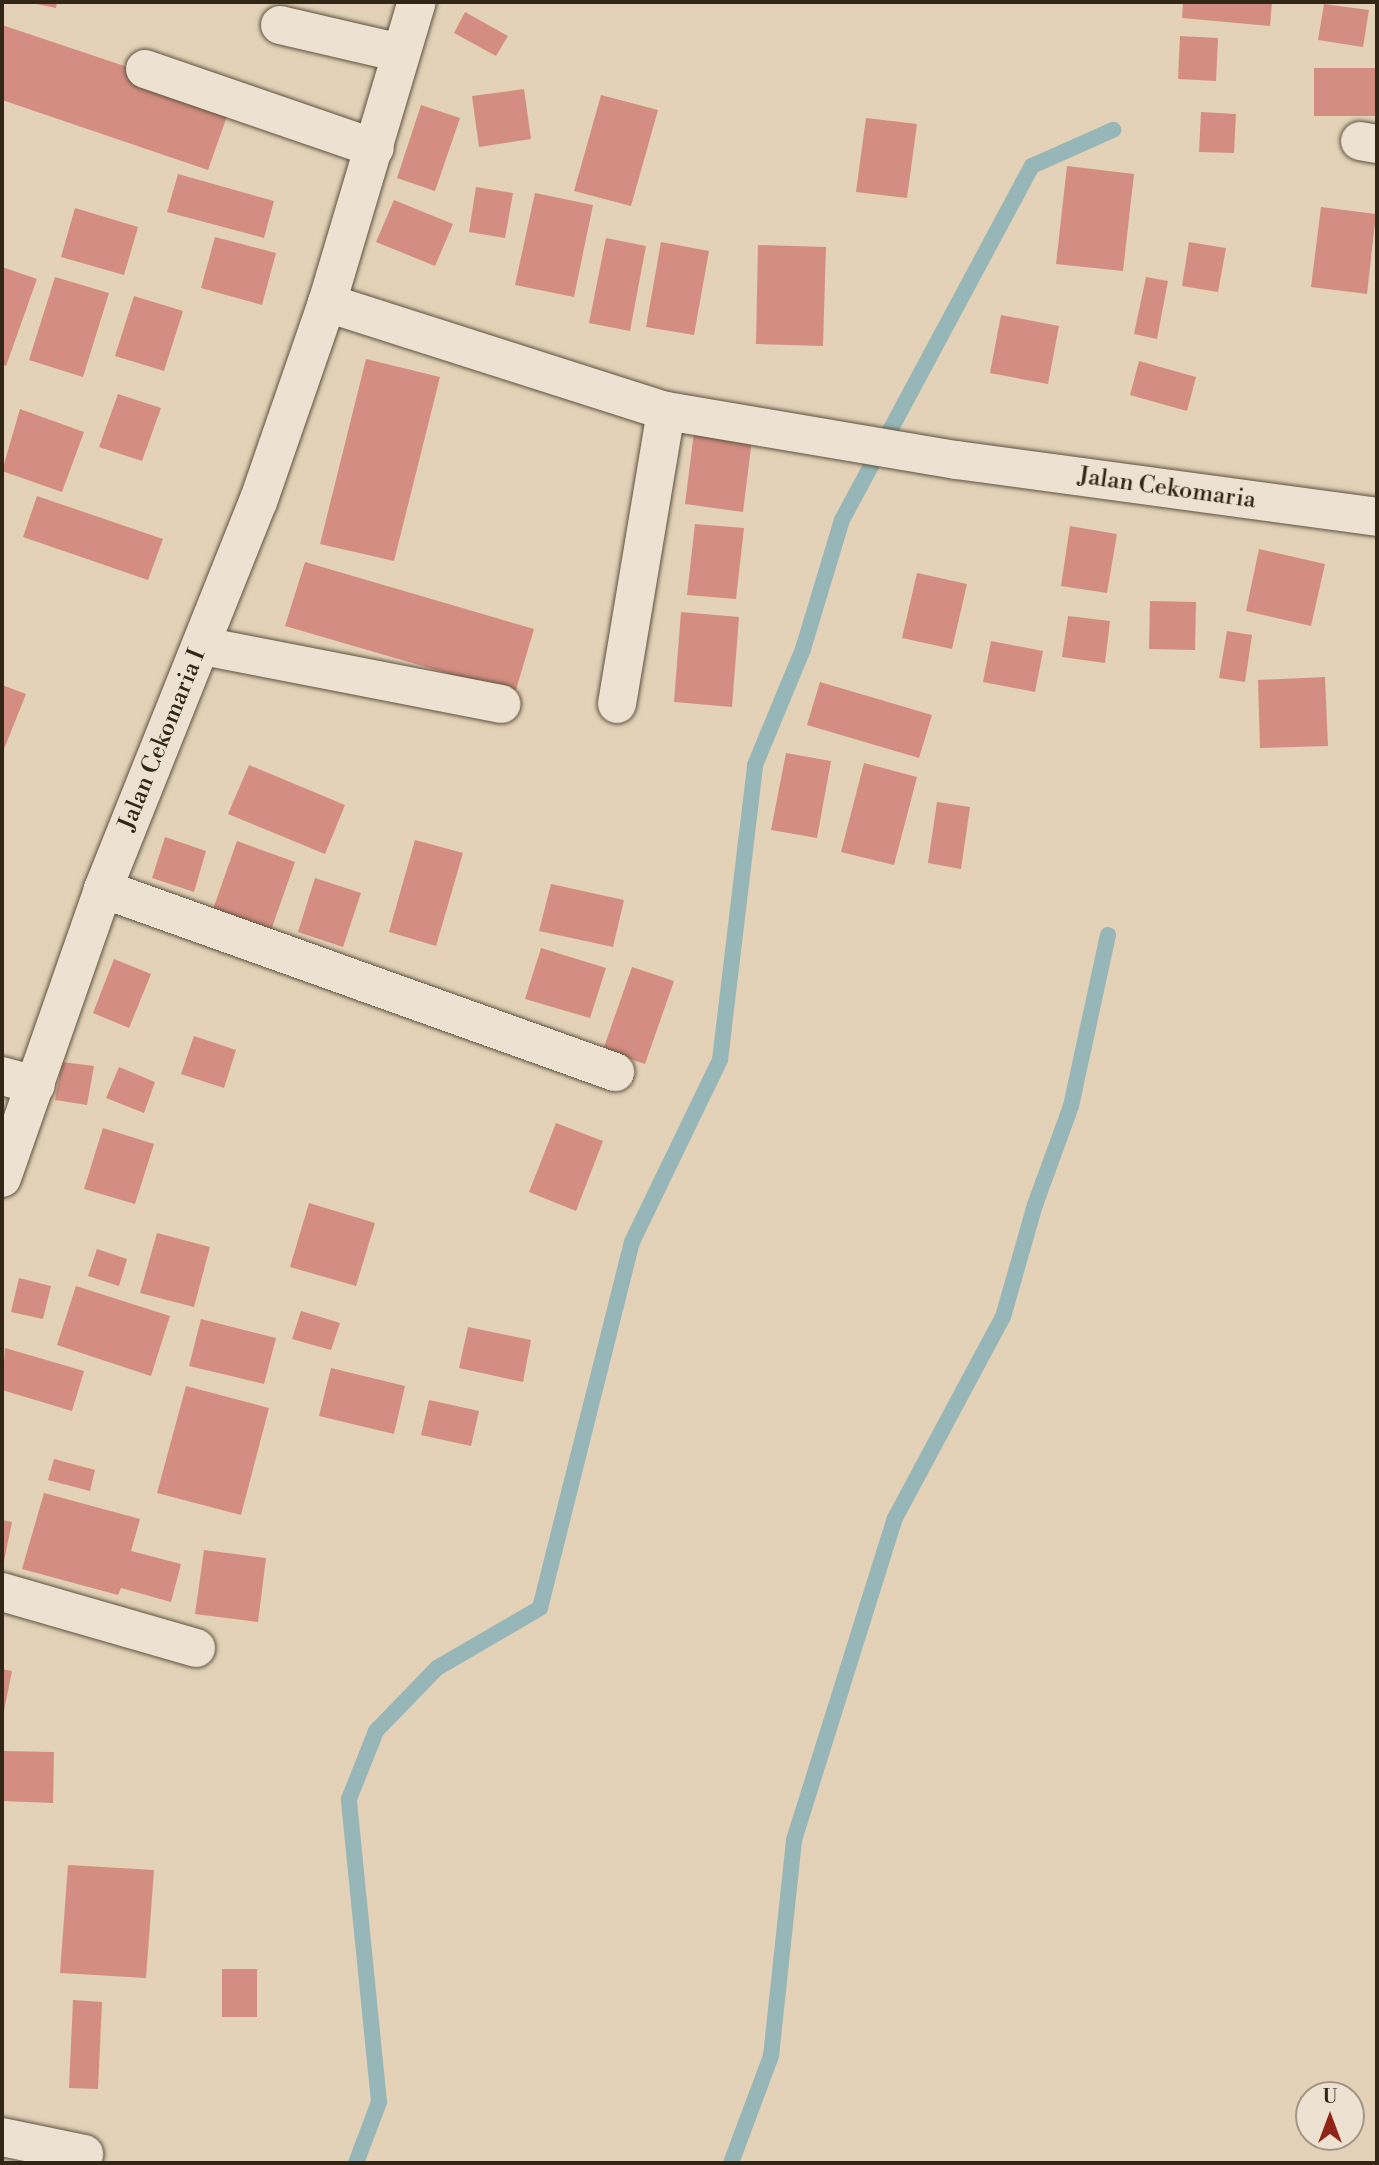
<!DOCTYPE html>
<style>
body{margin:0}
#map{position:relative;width:1379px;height:2165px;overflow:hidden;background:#e3d2b8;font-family:"Libre Bodoni",serif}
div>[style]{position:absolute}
.stream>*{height:16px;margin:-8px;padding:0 8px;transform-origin:8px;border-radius:8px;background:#97b6b7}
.building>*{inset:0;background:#d48e81}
.roads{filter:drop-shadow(0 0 2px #5e513e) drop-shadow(0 0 2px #5e513e)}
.minor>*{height:38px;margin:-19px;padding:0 19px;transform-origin:19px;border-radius:19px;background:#ede2d1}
span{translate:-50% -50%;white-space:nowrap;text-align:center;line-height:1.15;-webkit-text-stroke:5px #ede2d1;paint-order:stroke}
.street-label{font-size:24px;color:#322616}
.frame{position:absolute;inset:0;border:4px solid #322616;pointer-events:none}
.north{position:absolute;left:1295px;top:2081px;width:70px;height:70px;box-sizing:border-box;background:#ede2d1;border:2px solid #a29786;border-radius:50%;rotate:0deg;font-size:19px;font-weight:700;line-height:28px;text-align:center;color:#322616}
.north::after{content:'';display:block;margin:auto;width:24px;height:32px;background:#8f2418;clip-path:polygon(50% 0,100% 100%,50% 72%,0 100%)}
</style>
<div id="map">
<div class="stream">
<i style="left:356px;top:2163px;width:65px;rotate:-69.3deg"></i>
<i style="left:379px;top:2102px;width:304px;rotate:-95.7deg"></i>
<i style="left:349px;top:1799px;width:73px;rotate:-68.3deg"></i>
<i style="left:376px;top:1731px;width:88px;rotate:-45.9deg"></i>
<i style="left:437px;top:1668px;width:119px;rotate:-30.2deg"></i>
<i style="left:540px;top:1608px;width:377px;rotate:-75.9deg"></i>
<i style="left:632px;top:1242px;width:202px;rotate:-64.2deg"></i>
<i style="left:720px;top:1060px;width:297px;rotate:-83.2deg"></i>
<i style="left:755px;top:765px;width:126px;rotate:-67.5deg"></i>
<i style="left:803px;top:649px;width:135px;rotate:-73.2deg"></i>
<i style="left:842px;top:520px;width:402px;rotate:-61.8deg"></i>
<i style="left:1032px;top:166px;width:89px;rotate:-24deg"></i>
<i style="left:731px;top:2163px;width:114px;rotate:-69.5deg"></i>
<i style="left:771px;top:2056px;width:217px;rotate:-83.9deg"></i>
<i style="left:794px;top:1840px;width:335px;rotate:-72.6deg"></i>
<i style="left:894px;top:1520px;width:230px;rotate:-61.8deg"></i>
<i style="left:1003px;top:1317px;width:116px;rotate:-74.1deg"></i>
<i style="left:1035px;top:1205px;width:105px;rotate:-70deg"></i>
<i style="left:1071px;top:1106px;width:175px;rotate:-77.8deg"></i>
</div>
<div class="building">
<i style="clip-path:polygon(27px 2px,57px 2px,56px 8px)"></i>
<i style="clip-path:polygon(1183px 2px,1272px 2px,1270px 26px,1182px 18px)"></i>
<i style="clip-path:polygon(1324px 4px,1369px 10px,1363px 47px,1318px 40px)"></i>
<i style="clip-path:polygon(465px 12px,508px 36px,496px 56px,454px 33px)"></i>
<i style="clip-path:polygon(2px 25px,232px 102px,208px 170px,2px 100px)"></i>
<i style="clip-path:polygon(1180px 36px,1218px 38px,1216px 81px,1178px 79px)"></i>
<i style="clip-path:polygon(1314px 68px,1377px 68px,1377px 116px,1314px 116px)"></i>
<i style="clip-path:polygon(524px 89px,531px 139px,479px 147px,472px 96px)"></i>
<i style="clip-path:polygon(601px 95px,658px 110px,631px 206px,574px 191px)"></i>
<i style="clip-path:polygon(421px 105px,460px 118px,435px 191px,397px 178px)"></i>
<i style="clip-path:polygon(1201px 112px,1236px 114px,1234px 153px,1199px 152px)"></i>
<i style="clip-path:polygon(866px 118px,917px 124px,907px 198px,856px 192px)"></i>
<i style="clip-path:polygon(1067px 166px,1134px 174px,1123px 271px,1056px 264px)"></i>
<i style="clip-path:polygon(178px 174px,274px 201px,264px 238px,167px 212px)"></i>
<i style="clip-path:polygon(476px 187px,513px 193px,505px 238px,469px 232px)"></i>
<i style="clip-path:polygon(535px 193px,593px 205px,574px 297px,515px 285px)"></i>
<i style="clip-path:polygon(394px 200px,453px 224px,435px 266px,376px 242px)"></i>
<i style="clip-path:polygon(1321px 207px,1376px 214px,1367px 294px,1311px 287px)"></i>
<i style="clip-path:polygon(75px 208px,138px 227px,124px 275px,61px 257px)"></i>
<i style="clip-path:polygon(215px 237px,276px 253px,262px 305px,201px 288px)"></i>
<i style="clip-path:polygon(606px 238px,646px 246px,630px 331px,589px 323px)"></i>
<i style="clip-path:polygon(661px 242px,709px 251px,694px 335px,646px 327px)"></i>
<i style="clip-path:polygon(1189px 242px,1226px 248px,1218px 292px,1182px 286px)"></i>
<i style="clip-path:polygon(758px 245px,826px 247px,823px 346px,756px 344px)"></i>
<i style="clip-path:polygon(2px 267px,37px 279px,6px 366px,2px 365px)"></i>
<i style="clip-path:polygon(55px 277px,109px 293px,83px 377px,29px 360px)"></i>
<i style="clip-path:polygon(1146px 277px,1168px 281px,1157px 339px,1134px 334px)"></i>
<i style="clip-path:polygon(134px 296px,183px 311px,164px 371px,115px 356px)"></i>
<i style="clip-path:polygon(1001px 315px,1059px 326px,1048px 384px,990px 373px)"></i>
<i style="clip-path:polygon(366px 359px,440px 377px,394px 561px,320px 544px)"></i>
<i style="clip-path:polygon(1139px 361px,1196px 377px,1187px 411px,1130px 395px)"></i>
<i style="clip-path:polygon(118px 394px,161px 408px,142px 461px,99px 447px)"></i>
<i style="clip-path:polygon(20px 409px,84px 432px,62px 492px,2px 471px)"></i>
<i style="clip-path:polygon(694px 432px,752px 439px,743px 512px,685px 504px)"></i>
<i style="clip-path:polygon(37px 496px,163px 539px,148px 580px,23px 537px)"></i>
<i style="clip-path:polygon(695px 524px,744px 528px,736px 599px,687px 595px)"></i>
<i style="clip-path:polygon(1070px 526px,1117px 534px,1107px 593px,1061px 586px)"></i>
<i style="clip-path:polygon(1259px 549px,1325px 564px,1311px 626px,1246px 611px)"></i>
<i style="clip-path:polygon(305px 562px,534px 629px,515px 693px,285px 626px)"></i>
<i style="clip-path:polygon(917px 573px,967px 584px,952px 649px,902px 638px)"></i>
<i style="clip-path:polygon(1150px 601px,1196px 602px,1195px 650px,1149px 649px)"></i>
<i style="clip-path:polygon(681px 612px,739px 617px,732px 707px,674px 702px)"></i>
<i style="clip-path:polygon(1068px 616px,1110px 621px,1105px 663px,1062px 657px)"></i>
<i style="clip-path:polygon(1227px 631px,1252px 635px,1245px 682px,1219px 678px)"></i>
<i style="clip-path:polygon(991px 641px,1043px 651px,1035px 692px,983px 682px)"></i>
<i style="clip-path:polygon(1325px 677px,1328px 746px,1260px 748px,1258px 680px)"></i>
<i style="clip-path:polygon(820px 682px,932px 715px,919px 758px,807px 725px)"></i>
<i style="clip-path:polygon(2px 685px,26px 694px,2px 754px)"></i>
<i style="clip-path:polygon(786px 753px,831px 761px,817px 838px,771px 830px)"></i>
<i style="clip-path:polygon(864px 763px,917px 777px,894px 865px,841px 852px)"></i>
<i style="clip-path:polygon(249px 765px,345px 805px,325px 854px,228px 814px)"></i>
<i style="clip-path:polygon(937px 802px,970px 807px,961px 869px,928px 863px)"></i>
<i style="clip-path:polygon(165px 837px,206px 851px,194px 892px,152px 878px)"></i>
<i style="clip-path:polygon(415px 840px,463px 853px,436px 946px,389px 932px)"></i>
<i style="clip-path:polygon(237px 841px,295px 862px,269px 936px,211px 915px)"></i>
<i style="clip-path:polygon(315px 878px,361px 893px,343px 947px,298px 932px)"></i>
<i style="clip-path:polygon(551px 884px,624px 900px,613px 947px,539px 931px)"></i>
<i style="clip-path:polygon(541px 948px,606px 968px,590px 1018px,525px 999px)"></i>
<i style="clip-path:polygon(114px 959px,151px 974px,129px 1028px,93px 1013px)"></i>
<i style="clip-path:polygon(632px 967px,674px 981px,645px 1064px,603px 1050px)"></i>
<i style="clip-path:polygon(194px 1036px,236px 1050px,224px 1088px,181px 1074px)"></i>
<i style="clip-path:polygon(62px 1062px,94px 1066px,87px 1105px,55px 1100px)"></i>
<i style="clip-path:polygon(119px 1067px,155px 1082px,144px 1113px,106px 1098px)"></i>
<i style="clip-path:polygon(556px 1123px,603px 1141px,576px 1211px,529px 1192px)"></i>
<i style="clip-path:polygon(103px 1128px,154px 1144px,135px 1204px,84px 1189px)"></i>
<i style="clip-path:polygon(309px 1203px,375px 1223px,356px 1286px,290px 1267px)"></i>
<i style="clip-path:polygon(157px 1233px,210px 1247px,194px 1307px,140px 1293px)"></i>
<i style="clip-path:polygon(97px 1249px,127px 1259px,119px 1286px,88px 1276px)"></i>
<i style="clip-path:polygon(19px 1278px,51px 1286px,43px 1319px,11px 1312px)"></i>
<i style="clip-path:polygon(76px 1286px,170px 1316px,151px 1376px,57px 1345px)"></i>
<i style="clip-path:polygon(301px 1311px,340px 1323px,331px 1350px,292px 1339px)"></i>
<i style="clip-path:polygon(201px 1319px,276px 1338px,264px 1384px,189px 1366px)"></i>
<i style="clip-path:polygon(468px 1327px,531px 1340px,523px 1382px,459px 1368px)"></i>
<i style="clip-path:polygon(5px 1348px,84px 1371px,72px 1411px,2px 1390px)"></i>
<i style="clip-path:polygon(331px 1368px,405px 1386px,394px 1434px,319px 1416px)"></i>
<i style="clip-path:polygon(186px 1386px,269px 1408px,241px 1515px,157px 1493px)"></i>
<i style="clip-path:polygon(429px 1400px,479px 1411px,471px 1446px,421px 1435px)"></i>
<i style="clip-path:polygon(54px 1459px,95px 1470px,90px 1491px,48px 1480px)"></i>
<i style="clip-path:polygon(44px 1493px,140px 1519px,131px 1551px,181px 1564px,171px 1602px,121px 1588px,118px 1595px,22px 1569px)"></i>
<i style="clip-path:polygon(2px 1520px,12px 1522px,3px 1566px,2px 1566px)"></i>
<i style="clip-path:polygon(204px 1550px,266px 1558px,258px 1622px,195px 1614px)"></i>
<i style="clip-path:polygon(2px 1669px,12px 1671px,3px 1716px,2px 1716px)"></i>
<i style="clip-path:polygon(2px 1751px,54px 1752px,53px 1803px,2px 1801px)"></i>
<i style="clip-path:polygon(68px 1865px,154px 1870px,146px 1978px,60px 1973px)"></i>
<i style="clip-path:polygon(222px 1969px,257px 1969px,257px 2017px,222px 2017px)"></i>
<i style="clip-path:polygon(73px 2000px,102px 2002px,98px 2089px,69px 2088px)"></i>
</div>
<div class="roads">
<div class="minor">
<i style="left:280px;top:25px;width:124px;rotate:13deg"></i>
<i style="left:145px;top:69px;width:243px;rotate:19deg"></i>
<i style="left:1360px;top:141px;width:17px;rotate:10deg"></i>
<i style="left:327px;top:303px;width:356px;rotate:17.7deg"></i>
<i style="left:666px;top:411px;width:295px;rotate:9.6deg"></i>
<i style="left:957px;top:460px;width:424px;rotate:7.7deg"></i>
<i style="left:203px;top:646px;width:304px;rotate:11deg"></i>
<i style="left:617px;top:704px;width:297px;rotate:-80.5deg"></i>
<i style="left:103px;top:889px;width:544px;rotate:19.67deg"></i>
<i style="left:2px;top:1076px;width:35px;rotate:15deg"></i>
<i style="left:2px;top:1178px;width:306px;rotate:-70.7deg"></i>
<i style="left:103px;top:889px;width:417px;rotate:-68.2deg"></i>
<i style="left:258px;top:502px;width:211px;rotate:-70.9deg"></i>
<i style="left:327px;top:303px;width:314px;rotate:-73.4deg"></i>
<i style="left:2px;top:1592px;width:202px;rotate:16.1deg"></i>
<i style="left:2px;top:2137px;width:84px;rotate:11.7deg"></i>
</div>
</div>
<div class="street-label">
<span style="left:1167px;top:489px;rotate:8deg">Jalan Cekomaria</span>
<span style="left:163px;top:740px;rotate:-68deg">Jalan Cekomaria I</span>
</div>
<div class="frame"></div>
<div class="north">U</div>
</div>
